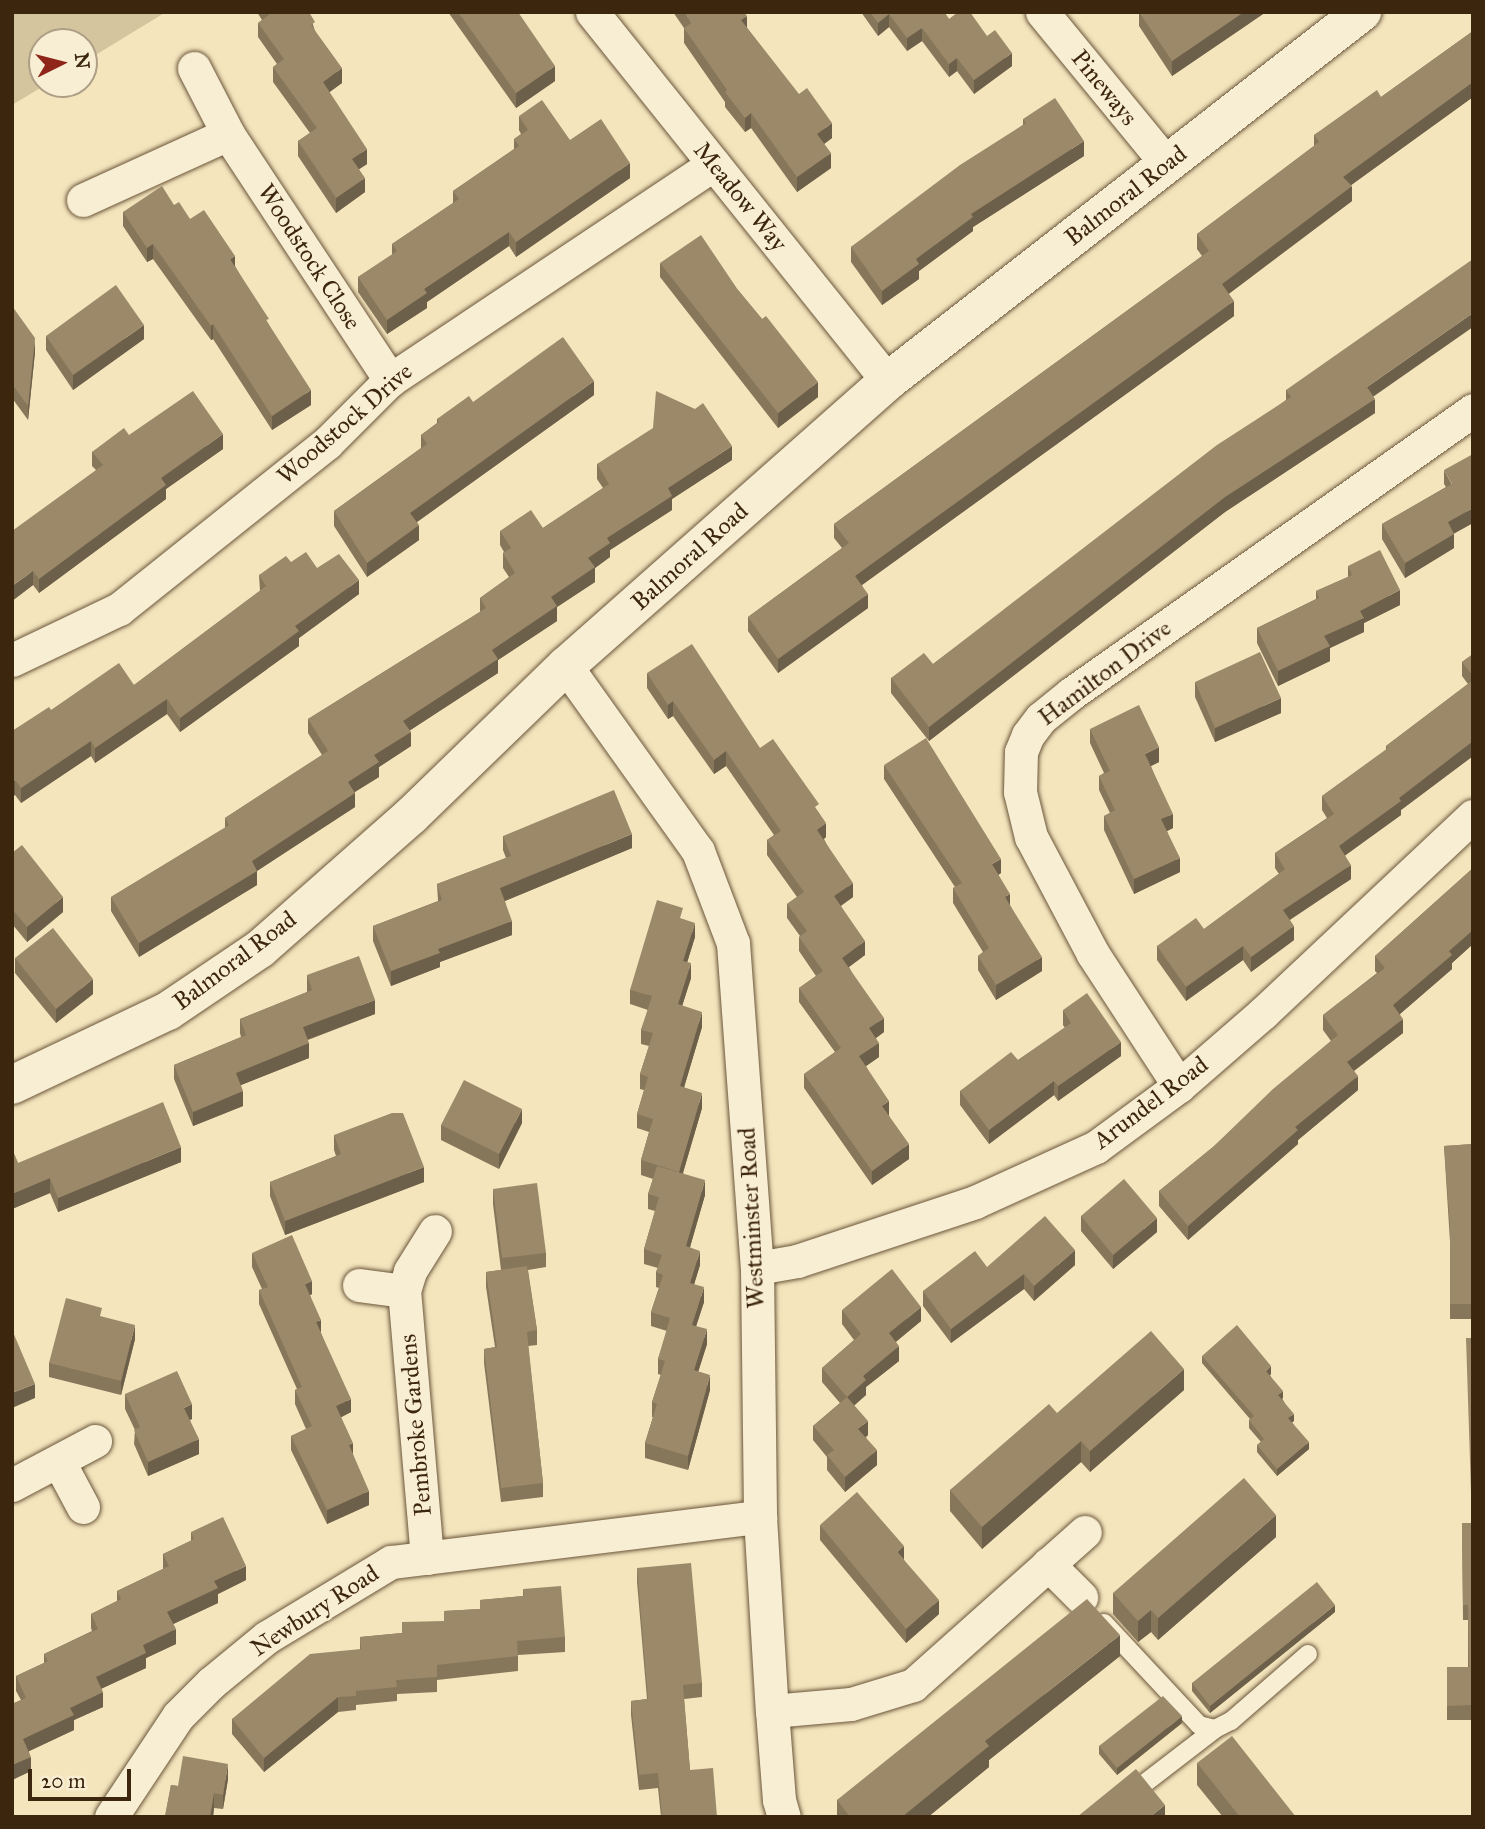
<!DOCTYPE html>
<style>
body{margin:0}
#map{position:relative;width:1485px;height:1829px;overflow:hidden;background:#f4e5bd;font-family:"IM FELL Great Primer",serif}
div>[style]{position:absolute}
.green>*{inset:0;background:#d5c59f}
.roads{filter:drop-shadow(0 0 2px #6b563a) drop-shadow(0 0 2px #6b563a)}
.lane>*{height:18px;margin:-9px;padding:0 9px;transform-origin:9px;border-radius:9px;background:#f8eed4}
.street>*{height:33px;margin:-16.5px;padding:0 16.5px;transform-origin:16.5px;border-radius:16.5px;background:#f8eed4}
.secondary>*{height:38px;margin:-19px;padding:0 19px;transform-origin:19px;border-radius:19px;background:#f8eed4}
.wall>*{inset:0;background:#86765a}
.shaded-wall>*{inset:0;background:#6d604a}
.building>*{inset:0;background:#9c8969}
span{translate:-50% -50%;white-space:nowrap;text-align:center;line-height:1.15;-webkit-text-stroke:5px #f8eed4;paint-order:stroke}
.street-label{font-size:24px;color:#3d260e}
.frame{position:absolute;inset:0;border:14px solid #3d260e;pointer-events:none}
.north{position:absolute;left:28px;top:28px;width:70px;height:70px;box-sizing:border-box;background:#f8eed4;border:2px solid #ad9e85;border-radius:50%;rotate:84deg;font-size:19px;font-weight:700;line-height:28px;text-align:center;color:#3d260e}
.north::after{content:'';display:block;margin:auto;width:24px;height:32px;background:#8f2418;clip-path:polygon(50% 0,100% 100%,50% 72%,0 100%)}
.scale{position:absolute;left:28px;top:1769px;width:103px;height:32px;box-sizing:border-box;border:4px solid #3d260e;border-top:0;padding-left:9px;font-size:21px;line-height:24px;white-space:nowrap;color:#3d260e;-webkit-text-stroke:5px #f8eed4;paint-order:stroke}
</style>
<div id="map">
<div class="green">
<i style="clip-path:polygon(12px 12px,166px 12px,84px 62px,84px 42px,42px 42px,42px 84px,47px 84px,12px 105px)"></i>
</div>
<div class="roads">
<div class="lane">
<i style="left:1104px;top:1623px;width:139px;rotate:47deg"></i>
<i style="left:1199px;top:1725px;width:16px;rotate:14deg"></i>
<i style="left:1215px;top:1729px;width:18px;rotate:-27deg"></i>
<i style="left:1231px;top:1721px;width:102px;rotate:-41deg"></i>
<i style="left:1145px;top:1783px;width:88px;rotate:-37.6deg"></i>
</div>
<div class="street">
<i style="left:592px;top:12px;width:473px;rotate:51.3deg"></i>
<i style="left:1042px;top:12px;width:197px;rotate:50.6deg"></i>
<i style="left:194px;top:68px;width:74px;rotate:62.7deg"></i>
<i style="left:228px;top:134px;width:295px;rotate:56.6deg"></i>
<i style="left:83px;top:200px;width:159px;rotate:-24.5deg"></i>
<i style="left:12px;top:660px;width:119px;rotate:-25.5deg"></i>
<i style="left:119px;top:609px;width:266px;rotate:-38.6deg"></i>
<i style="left:327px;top:443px;width:89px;rotate:-45deg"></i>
<i style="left:390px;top:380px;width:389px;rotate:-33.7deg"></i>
<i style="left:566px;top:666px;width:227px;rotate:54.5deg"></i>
<i style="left:698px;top:851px;width:98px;rotate:69.2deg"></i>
<i style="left:733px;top:943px;width:326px;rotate:85.8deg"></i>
<i style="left:757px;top:1268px;width:249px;rotate:89.3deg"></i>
<i style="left:760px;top:1517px;width:194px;rotate:86.5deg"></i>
<i style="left:772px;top:1711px;width:89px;rotate:85.5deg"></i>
<i style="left:779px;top:1800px;width:18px;rotate:74deg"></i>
<i style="left:1179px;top:1086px;width:158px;rotate:-123.1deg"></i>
<i style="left:1093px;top:954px;width:132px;rotate:-117.9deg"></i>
<i style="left:1031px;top:837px;width:46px;rotate:-103.7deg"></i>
<i style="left:1020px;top:792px;width:40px;rotate:-88.6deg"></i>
<i style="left:1021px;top:752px;width:18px;rotate:-68deg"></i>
<i style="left:1028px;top:735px;width:21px;rotate:-53deg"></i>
<i style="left:1041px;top:718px;width:40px;rotate:-39deg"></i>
<i style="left:1072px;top:693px;width:491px;rotate:-35.2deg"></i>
<i style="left:757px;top:1268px;width:41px;rotate:-9.9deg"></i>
<i style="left:797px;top:1261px;width:188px;rotate:-18.3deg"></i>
<i style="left:975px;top:1202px;width:133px;rotate:-24.4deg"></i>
<i style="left:1096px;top:1147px;width:103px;rotate:-36.3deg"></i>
<i style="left:1179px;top:1086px;width:111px;rotate:-41deg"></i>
<i style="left:1263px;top:1013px;width:288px;rotate:-43.2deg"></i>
<i style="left:359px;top:1285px;width:45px;rotate:7.6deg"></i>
<i style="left:59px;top:1462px;width:51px;rotate:61.9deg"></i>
<i style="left:12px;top:1485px;width:94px;rotate:-27.9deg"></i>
<i style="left:427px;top:1558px;width:268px;rotate:-94.9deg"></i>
<i style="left:404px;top:1291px;width:21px;rotate:-73deg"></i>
<i style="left:410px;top:1271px;width:47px;rotate:-58deg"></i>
<i style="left:1048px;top:1564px;width:47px;rotate:45deg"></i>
<i style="left:772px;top:1711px;width:79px;rotate:-5.1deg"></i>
<i style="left:851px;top:1704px;width:65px;rotate:-17deg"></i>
<i style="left:913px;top:1685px;width:230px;rotate:-41.7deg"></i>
<i style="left:111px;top:1817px;width:121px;rotate:-56.4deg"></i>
<i style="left:178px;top:1716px;width:47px;rotate:-45deg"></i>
<i style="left:211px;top:1683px;width:72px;rotate:-39.4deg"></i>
<i style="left:267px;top:1637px;width:145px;rotate:-31.2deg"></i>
<i style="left:391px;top:1562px;width:372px;rotate:-7deg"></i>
</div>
<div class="secondary">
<i style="left:12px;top:1085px;width:173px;rotate:-25.4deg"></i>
<i style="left:168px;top:1011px;width:111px;rotate:-34deg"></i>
<i style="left:260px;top:949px;width:201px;rotate:-41.4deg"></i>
<i style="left:411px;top:816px;width:216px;rotate:-44.1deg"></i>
<i style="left:566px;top:666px;width:430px;rotate:-41.5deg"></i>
<i style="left:888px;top:381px;width:601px;rotate:-37.9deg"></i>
</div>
</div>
<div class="wall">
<i style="clip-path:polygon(257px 12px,309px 12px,315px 31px,342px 83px,329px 92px,367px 164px,359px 169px,365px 192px,336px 213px,298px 156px,298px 141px,310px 133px,273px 82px,273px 67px,277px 64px,258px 37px,258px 23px,262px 20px)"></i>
<i style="clip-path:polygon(448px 12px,512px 12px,555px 81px,516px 108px)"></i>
<i style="clip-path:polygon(673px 12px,744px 12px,747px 28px,832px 138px,824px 144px,831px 168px,797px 192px,751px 128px,745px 132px,725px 107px,725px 102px,684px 43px,684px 28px)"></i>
<i style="clip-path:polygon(861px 12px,944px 12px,949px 19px,987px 36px,1012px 66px,974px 94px,957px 71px,949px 77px,922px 41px,907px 51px,889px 27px,878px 36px)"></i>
<i style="clip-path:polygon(1139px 12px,1266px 12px,1172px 76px,1139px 26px)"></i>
<i style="clip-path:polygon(1473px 31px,1473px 97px,1351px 185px,1352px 201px,1228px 294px,1234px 316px,862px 585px,868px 608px,778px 673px,748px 631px,748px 617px,842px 548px,834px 538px,834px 524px,1202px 256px,1197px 249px,1197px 234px,1314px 146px,1314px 135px,1381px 97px)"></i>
<i style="clip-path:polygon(519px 116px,570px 140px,630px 178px,516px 257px,509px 246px,427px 302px,427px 308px,387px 334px,358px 292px,358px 277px,392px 255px,392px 244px,453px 203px,453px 191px,514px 149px,514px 139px,521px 134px,519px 130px)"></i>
<i style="clip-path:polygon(1023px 119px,1084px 156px,973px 227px,973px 231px,919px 271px,919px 279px,882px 305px,851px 262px,851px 247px,1023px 125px)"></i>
<i style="clip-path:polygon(174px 205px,190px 219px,235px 266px,269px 325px,311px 405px,272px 430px,213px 339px,211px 340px,153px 259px,147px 262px,123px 226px,123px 212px)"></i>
<i style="clip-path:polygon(660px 263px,738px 290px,762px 319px,818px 397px,778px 428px,660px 277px)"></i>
<i style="clip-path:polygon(12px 306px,35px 352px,28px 420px,12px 398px)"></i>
<i style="clip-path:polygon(46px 336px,144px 339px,73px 390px,46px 350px)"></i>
<i style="clip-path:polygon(1286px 390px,1373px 397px,1375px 413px,1225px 512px,929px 741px,891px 693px,891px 678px,933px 664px,1286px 400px)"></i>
<i style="clip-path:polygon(594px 395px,417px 522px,419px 540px,367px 577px,334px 526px,334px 511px,421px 448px,421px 435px,437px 423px,437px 419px,473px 402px)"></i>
<i style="clip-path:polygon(129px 435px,223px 449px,166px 489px,166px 499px,39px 593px,33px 585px,12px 601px,96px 470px,92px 466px,92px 452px)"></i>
<i style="clip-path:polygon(732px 460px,672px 499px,672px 510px,610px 550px,610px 557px,595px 568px,595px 582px,557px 607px,557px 621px,498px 660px,498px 673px,410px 730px,411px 746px,379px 767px,379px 777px,355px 792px,355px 807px,257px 871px,257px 885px,139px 957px,111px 911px,111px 897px,225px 828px,225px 818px,322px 755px,308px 733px,308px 719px,480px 612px,480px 598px,509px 577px,503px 568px,503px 553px,504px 552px,500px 545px,500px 531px,543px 528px,603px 488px,597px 479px,597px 464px)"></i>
<i style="clip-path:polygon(1444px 470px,1473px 523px,1454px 533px,1454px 548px,1405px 578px,1382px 539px,1382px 524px,1446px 487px,1444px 484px)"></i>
<i style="clip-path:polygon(291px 562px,317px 568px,359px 594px,299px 638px,299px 646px,180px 732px,167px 714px,95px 763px,91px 756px,21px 803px,15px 795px,12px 731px,51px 710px,134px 685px,260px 591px,259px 575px)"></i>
<i style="clip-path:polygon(1348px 566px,1400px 605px,1364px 623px,1364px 632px,1330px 648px,1330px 661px,1278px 686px,1257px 643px,1257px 628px,1316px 599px,1316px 591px,1348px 577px)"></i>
<i style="clip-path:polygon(1473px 654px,1473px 756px,1401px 810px,1401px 815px,1345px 855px,1351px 879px,1290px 920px,1294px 940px,1251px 972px,1243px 960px,1186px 1001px,1157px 960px,1157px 946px,1204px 929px,1279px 874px,1275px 868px,1275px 853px,1327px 818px,1322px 810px,1322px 796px,1386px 750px,1386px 746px,1468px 684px,1462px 676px,1462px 662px)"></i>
<i style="clip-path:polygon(647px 673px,760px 748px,819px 813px,826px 837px,824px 839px,853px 897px,841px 906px,865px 955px,849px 967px,884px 1032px,876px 1038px,879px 1057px,866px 1066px,909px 1159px,872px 1185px,804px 1088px,804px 1074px,835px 1052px,799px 1002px,799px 988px,816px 976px,799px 951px,799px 937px,800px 936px,787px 918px,787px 904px,797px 897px,767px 855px,767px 840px,774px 835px,726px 766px,714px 774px,673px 716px,668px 719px,647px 688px)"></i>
<i style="clip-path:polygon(1195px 682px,1281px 713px,1215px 742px,1195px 697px)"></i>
<i style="clip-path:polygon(1090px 729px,1159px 762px,1151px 766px,1173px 828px,1167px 831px,1180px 872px,1134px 894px,1104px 830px,1104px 816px,1110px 813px,1099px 790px,1099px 776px,1104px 773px,1090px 743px)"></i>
<i style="clip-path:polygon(884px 765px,1001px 873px,998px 875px,1010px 905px,1042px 971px,996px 1000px,978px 970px,978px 956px,983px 952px,953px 903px,953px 888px,955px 887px,884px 779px)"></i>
<i style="clip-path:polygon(503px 836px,632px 848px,505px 901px,512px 935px,440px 962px,440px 967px,391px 986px,373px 941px,373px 926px,438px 901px,437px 884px,506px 858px,503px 850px)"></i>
<i style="clip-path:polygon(12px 853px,63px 912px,27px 942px,12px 924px)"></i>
<i style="clip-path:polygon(1473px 868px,1473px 944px,1452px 963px,1452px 969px,1400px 1014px,1403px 1033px,1354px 1071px,1358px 1090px,1298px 1140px,1298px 1144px,1188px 1240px,1159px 1206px,1159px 1191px,1213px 1147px,1331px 1041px,1323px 1030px,1323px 1015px,1377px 973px,1375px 971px,1375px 956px)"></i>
<i style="clip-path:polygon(683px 919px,695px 937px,687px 962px,691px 978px,682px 1006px,702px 1027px,684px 1087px,702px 1108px,683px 1173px,705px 1195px,690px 1247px,700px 1265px,694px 1284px,704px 1302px,696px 1326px,707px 1344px,698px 1372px,710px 1390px,688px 1470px,645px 1458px,645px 1443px,653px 1417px,652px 1417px,652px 1402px,661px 1375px,658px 1374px,658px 1359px,667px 1331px,651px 1326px,651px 1312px,659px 1288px,656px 1287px,656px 1272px,658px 1268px,644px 1264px,644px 1249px,655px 1211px,648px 1209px,648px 1194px,653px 1179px,641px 1175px,641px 1160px,649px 1132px,637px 1128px,637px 1114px,644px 1090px,640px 1089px,640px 1074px,649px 1046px,641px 1044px,641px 1030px,648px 1010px,630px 1004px,630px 990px)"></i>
<i style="clip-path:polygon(15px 958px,93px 994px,56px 1023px,15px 973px)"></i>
<i style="clip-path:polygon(307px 975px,375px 1014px,308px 1040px,309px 1058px,241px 1085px,243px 1106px,193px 1126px,174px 1079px,174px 1065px,241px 1037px,240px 1033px,240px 1019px,307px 992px)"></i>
<i style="clip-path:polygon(1063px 1010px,1121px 1056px,1058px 1101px,1054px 1095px,989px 1144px,960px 1105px,960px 1091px,1018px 1060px,1065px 1028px,1063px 1025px)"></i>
<i style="clip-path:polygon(522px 1123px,499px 1169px,441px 1140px,441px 1125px)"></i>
<i style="clip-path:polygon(334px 1135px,424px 1182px,285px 1235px,270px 1196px,270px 1182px,336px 1156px,334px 1150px)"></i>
<i style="clip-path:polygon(1473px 1144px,1473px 1319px,1450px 1319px,1450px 1242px,1444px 1146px)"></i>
<i style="clip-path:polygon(12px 1149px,18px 1163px,181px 1162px,58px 1212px,50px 1193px,12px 1209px)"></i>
<i style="clip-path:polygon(493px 1189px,546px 1253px,546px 1267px,528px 1270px,537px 1330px,537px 1345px,528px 1346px,543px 1483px,543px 1497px,501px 1502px,484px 1363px,484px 1349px,495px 1347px,486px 1287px,486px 1272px,501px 1270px,493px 1204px)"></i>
<i style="clip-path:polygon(1081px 1216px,1157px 1232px,1113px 1269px,1081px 1231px)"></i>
<i style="clip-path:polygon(252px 1253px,312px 1294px,310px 1295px,321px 1333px,351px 1412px,341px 1417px,369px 1505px,327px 1524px,291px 1450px,291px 1436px,306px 1429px,295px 1404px,295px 1390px,297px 1389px,259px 1304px,259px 1290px,262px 1289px,252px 1267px)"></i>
<i style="clip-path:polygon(1075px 1265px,1034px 1301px,1024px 1289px,951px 1343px,923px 1306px,923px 1291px,987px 1267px)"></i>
<i style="clip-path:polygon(842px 1310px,921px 1321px,896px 1342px,899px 1361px,866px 1387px,866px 1395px,854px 1405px,868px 1435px,866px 1437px,877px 1465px,845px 1492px,827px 1470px,827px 1457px,813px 1440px,813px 1426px,840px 1403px,822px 1382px,822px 1368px,854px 1340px,842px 1324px)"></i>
<i style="clip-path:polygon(1473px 1338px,1473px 1720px,1447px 1720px,1447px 1667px,1468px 1667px,1468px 1620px,1463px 1620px,1462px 1523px,1471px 1523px)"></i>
<i style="clip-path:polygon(135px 1339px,121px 1395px,49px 1377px,49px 1363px)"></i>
<i style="clip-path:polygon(1202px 1356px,1271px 1374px,1270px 1375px,1294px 1421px,1292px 1422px,1309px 1449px,1277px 1476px,1257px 1452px,1257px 1445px,1261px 1442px,1249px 1428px,1249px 1420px,1250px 1419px,1202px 1363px)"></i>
<i style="clip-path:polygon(1184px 1390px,1090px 1472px,1081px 1462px,982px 1549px,950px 1511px,950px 1490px,1057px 1413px)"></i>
<i style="clip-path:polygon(125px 1394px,192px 1419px,190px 1420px,199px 1454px,148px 1476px,134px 1444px,135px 1430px,125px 1409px)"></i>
<i style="clip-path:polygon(820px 1525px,904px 1560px,939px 1614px,906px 1643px,820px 1540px)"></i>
<i style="clip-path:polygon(191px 1532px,246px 1580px,218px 1594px,218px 1603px,173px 1624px,176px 1644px,146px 1658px,146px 1668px,101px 1689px,103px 1707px,74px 1720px,74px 1730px,29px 1751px,31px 1771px,12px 1780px,12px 1704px,21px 1700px,16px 1691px,16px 1676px,44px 1663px,44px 1654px,92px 1631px,91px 1628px,91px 1614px,117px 1601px,117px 1591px,163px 1569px,163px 1554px,191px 1541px)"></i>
<i style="clip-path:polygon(1276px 1537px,1158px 1640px,1151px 1632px,1138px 1642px,1113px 1614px,1113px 1593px)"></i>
<i style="clip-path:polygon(637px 1568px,702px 1683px,702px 1697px,684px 1699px,690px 1770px,717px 1817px,661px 1817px,658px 1788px,639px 1790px,631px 1715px,631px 1701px,647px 1699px,637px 1582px)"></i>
<i style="clip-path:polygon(523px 1589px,565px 1637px,565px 1652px,518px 1655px,518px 1671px,437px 1680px,437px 1692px,397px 1694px,397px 1701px,356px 1705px,356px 1710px,338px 1712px,264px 1772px,232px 1734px,232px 1719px,360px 1650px,360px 1637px,402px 1633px,444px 1621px,444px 1611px,480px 1609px,480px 1600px,523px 1596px)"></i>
<i style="clip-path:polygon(1335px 1612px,1210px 1713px,1192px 1691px,1192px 1683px)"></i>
<i style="clip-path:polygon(1120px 1656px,989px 1760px,989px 1767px,928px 1817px,837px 1817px,837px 1800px)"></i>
<i style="clip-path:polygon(1182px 1723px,1117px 1775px,1099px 1754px,1099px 1746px)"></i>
<i style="clip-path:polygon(1197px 1763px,1296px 1817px,1223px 1817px,1197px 1785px)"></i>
<i style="clip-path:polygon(228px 1779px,223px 1809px,214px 1808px,213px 1817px,165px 1817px,171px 1785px,178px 1786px)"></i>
</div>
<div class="shaded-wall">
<i style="clip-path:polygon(1244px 12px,1266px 12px,1172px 76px,1172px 61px)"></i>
<i style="clip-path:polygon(889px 14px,889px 27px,878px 36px,878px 23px)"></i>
<i style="clip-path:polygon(747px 16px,747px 31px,741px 20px)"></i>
<i style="clip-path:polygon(922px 28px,922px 41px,907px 51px,907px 38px)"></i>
<i style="clip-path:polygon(1012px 53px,1012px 66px,974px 94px,974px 80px)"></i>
<i style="clip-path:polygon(957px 58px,957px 71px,949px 77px,949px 64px)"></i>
<i style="clip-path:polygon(555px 66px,555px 81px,516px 108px,516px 93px)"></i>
<i style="clip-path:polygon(342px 68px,342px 83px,323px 97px,323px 82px)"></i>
<i style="clip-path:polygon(1473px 82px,1473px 97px,1343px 191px,1343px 177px)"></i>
<i style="clip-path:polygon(751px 113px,751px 128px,745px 132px,745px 118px)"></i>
<i style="clip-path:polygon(832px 123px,832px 138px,817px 149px,817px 134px)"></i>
<i style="clip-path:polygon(1084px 141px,1084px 156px,973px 227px,973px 231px,919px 271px,919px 279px,882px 305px,882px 291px,916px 259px,971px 214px)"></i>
<i style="clip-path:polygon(367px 149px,367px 164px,352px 174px,352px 159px)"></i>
<i style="clip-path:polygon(831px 153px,831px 168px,797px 192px,797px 177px)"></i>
<i style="clip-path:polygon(630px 163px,630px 178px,516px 257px,516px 242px)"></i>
<i style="clip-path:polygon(365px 178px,365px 192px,336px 213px,336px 198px)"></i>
<i style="clip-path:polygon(1352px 186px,1352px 201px,1222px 299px,1222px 284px)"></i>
<i style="clip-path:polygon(509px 232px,509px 246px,427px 302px,427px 308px,387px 334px,387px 320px,424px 289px)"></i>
<i style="clip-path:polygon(153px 244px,153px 259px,147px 262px,147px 248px)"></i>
<i style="clip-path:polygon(235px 256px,235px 271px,230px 259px)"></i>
<i style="clip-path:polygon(1234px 301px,1234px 316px,855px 590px,855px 576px)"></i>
<i style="clip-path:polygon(1473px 313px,1473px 327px,1367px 401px,1367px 387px)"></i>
<i style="clip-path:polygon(213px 324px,213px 339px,211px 340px,211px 326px)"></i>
<i style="clip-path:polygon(144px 325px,144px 339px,73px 390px,73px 375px)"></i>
<i style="clip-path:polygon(35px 338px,35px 352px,28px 420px,28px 406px)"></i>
<i style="clip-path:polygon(594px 381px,594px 395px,410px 527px,410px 513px)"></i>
<i style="clip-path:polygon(818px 382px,818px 397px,778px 428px,778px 413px)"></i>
<i style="clip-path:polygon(311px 390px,311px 405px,272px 430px,272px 416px)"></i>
<i style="clip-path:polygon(1375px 399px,1375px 413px,1225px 512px,929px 741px,929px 727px,1225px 497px)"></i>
<i style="clip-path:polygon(223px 434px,223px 449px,166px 489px,166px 499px,39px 593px,39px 579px,161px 478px)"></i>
<i style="clip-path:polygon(732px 446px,732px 460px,672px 499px,672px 510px,610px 550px,610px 557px,595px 568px,595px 582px,557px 607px,557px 621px,498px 660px,498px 673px,403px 735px,403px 721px,492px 650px,551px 597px,607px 538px,668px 488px)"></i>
<i style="clip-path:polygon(1473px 508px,1473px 523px,1448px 537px,1448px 522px)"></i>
<i style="clip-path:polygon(419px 525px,419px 540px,367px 577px,367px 563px)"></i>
<i style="clip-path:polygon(1454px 534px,1454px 548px,1405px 578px,1405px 563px)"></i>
<i style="clip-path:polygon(33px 571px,33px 585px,12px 601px,12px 586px)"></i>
<i style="clip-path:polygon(359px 580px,359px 594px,299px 638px,299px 646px,180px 732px,180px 718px,295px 626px)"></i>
<i style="clip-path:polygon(1400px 590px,1400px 605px,1364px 623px,1364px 632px,1330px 648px,1330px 661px,1278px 686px,1278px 671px,1324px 636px,1360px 611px)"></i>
<i style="clip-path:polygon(868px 594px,868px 608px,778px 673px,778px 659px)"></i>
<i style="clip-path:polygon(1281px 698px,1281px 713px,1215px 742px,1215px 728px)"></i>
<i style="clip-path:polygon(167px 699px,167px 714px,95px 763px,95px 748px)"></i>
<i style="clip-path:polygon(673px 701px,673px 716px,668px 719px,668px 705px)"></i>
<i style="clip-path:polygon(411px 732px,411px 746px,379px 767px,379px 777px,348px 796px,348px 782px,374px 755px)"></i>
<i style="clip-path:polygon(91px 741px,91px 756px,21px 803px,21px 788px)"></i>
<i style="clip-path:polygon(1473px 741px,1473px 756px,1401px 810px,1401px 815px,1339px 860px,1339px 846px,1399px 798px)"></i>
<i style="clip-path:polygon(1159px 747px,1159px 762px,1145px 769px,1145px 754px)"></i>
<i style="clip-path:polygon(726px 751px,726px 766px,714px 774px,714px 760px)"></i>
<i style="clip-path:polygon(15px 780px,15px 795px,12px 797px,12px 783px)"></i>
<i style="clip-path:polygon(355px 793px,355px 807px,257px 871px,257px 885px,139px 957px,139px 943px,252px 861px)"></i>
<i style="clip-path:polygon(1173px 814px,1173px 828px,1161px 834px,1161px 819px)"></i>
<i style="clip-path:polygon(826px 823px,826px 837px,817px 844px,817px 830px)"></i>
<i style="clip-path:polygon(632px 834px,632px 848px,500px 903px,500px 888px)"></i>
<i style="clip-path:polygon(1180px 858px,1180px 872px,1134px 894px,1134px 879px)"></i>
<i style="clip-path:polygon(1001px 859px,1001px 873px,992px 879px,992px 864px)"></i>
<i style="clip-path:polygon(1351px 865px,1351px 879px,1283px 924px,1283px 910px)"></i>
<i style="clip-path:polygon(853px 883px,853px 897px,834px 910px,834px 896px)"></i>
<i style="clip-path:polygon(1010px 894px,1010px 908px,1005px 897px)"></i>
<i style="clip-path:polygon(63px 897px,63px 912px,27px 942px,27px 927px)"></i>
<i style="clip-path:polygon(512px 921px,512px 935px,440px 962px,440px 967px,391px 986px,391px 971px,438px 949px)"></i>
<i style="clip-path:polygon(695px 923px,695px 937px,683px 976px,683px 961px)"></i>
<i style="clip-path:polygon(1294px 926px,1294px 940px,1251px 972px,1251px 957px)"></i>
<i style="clip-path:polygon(1473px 930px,1473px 944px,1452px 963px,1452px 969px,1393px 1020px,1393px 1005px,1449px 951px)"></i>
<i style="clip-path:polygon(865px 941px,865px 955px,842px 972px,842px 958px)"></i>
<i style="clip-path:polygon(1243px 946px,1243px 960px,1186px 1001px,1186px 987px)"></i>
<i style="clip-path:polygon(1042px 957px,1042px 971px,996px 1000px,996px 985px)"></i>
<i style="clip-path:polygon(691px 963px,691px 978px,678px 1019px,678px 1004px)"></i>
<i style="clip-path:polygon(93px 979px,93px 994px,56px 1023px,56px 1009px)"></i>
<i style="clip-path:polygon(375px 1000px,375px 1014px,303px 1041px,303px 1027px)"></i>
<i style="clip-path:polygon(702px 1012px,702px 1027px,680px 1101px,680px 1086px)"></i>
<i style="clip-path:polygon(884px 1018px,884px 1032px,869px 1043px,869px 1028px)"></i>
<i style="clip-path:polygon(1403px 1019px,1403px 1033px,1347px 1076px,1347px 1062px)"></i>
<i style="clip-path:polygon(1121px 1042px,1121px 1056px,1058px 1101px,1058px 1086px)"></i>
<i style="clip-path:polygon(309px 1043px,309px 1058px,236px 1087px,236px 1073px)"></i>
<i style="clip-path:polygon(879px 1043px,879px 1057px,859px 1071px,859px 1056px)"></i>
<i style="clip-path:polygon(1358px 1076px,1358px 1090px,1298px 1140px,1298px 1144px,1188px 1240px,1188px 1226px,1295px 1127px)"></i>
<i style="clip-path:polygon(1054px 1081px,1054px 1095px,989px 1144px,989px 1130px)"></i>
<i style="clip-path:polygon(243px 1091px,243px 1106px,193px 1126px,193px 1112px)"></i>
<i style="clip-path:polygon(702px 1093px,702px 1108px,679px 1186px,679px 1172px)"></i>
<i style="clip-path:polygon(889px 1101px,889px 1115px,882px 1120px,882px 1106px)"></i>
<i style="clip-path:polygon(522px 1109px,522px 1123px,499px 1169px,499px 1154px)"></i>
<i style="clip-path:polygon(909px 1144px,909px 1159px,872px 1185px,872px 1171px)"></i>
<i style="clip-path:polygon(181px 1147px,181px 1162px,58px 1212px,58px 1198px)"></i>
<i style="clip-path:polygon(424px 1167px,424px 1182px,285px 1235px,285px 1221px)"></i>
<i style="clip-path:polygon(50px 1178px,50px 1193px,12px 1209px,12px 1194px)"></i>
<i style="clip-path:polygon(705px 1180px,705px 1195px,686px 1261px,686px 1246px)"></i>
<i style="clip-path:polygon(1157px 1218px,1157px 1232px,1113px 1269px,1113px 1255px)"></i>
<i style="clip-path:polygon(1075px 1250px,1075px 1265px,1034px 1301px,1034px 1286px)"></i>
<i style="clip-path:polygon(700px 1251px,700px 1265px,690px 1298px,690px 1283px)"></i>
<i style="clip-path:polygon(1024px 1274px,1024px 1289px,951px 1343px,951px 1329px)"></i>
<i style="clip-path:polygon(312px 1281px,312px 1294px,305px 1298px,305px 1284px)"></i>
<i style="clip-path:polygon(704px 1287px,704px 1302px,692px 1339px,692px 1325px)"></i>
<i style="clip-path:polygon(921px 1307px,921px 1321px,889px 1347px,889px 1333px)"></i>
<i style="clip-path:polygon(321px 1320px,321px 1333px,316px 1322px)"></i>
<i style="clip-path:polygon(135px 1325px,135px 1339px,121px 1395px,121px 1381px)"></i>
<i style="clip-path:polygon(707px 1329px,707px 1344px,694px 1385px,694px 1370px)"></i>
<i style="clip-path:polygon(899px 1346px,899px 1361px,866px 1387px,866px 1395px,847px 1412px,847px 1397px,863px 1376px)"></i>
<i style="clip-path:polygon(1271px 1366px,1271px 1374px,1266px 1379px,1266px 1371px)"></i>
<i style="clip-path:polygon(1184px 1369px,1184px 1390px,1090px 1472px,1090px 1451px)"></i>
<i style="clip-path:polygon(710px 1375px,710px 1390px,688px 1470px,688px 1456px)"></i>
<i style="clip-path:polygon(35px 1384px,35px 1398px,12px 1408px,12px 1393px)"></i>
<i style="clip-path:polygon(1283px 1391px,1283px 1398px,1278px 1402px,1278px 1395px)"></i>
<i style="clip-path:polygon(351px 1399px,351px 1412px,336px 1420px,336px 1406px)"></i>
<i style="clip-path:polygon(192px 1404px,192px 1419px,184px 1422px,184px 1408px)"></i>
<i style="clip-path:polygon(1294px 1414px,1294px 1421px,1288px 1425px,1288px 1418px)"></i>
<i style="clip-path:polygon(868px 1421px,868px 1435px,858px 1443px,858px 1429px)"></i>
<i style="clip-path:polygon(199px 1439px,199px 1454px,148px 1476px,148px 1462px)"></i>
<i style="clip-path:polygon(1081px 1441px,1081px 1462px,982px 1549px,982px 1527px)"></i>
<i style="clip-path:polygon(1309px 1442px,1309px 1449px,1277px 1476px,1277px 1469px)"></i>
<i style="clip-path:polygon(353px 1443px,353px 1457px,349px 1445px)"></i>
<i style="clip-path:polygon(877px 1450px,877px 1465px,845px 1492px,845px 1477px)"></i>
<i style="clip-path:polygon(369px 1491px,369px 1505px,327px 1524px,327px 1510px)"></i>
<i style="clip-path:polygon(1276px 1515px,1276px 1537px,1158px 1640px,1158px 1618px)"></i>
<i style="clip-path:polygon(904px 1546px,904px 1560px,897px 1552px)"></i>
<i style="clip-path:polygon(246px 1566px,246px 1580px,218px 1594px,218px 1603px,167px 1627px,167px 1612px,214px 1581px)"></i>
<i style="clip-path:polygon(939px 1600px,939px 1614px,906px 1643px,906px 1629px)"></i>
<i style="clip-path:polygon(1335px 1605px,1335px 1612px,1210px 1713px,1210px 1706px)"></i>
<i style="clip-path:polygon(1151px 1610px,1151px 1632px,1138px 1642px,1138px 1621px)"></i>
<i style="clip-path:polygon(176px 1629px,176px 1644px,146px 1658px,146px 1668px,96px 1691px,96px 1677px,143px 1645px)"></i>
<i style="clip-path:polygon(1120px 1635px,1120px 1656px,989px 1760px,989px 1767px,928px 1817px,902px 1817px,985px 1741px)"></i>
<i style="clip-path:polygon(103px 1692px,103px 1707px,74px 1720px,74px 1730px,23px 1754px,23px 1739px,70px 1708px)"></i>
<i style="clip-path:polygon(338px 1697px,338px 1712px,264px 1772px,264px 1758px)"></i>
<i style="clip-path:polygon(1182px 1716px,1182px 1723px,1117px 1775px,1117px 1768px)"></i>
<i style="clip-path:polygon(31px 1757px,31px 1771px,12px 1780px,12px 1765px)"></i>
<i style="clip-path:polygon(228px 1764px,228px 1779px,223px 1809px,223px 1795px)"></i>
<i style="clip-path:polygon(214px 1793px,214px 1808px,213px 1817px,210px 1817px)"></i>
<i style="clip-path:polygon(1165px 1805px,1165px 1817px,1150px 1817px)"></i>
</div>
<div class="building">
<i style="clip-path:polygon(267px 12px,309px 12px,315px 22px,311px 25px,342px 68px,323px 82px,367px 149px,352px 159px,365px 178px,336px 198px,298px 141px,317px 128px,273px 67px,284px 59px,258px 23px,269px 15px)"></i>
<i style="clip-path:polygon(458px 12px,518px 12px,555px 66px,516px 93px)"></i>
<i style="clip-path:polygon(684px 12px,744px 12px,747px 16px,741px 20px,799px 94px,807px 88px,832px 123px,817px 134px,831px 153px,797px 177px,751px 113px,745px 118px,725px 92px,727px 90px,684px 28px,691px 23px)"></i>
<i style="clip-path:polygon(870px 12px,944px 12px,949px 19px,958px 12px,970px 12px,987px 36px,995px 30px,1012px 53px,974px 80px,957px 58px,949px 64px,922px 28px,907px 38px,889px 14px,878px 23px)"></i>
<i style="clip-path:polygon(1139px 12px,1244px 12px,1172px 61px)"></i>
<i style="clip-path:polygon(1473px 31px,1473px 82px,1343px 177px,1352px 186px,1222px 284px,1234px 301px,855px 576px,868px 594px,778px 659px,748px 617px,849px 543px,834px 524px,1209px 251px,1197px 234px,1319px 142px,1314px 135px,1377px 90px,1381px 97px)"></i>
<i style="clip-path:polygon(1055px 98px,1084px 141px,971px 214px,973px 217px,916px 259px,919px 264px,882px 291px,851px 247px,960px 165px,1026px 123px,1023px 119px)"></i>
<i style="clip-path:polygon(542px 100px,570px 140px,601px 119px,630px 163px,516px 242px,509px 232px,424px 289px,427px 293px,387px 320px,358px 277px,397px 251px,392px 244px,459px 199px,453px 191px,519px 146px,514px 139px,528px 130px,519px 116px)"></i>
<i style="clip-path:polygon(162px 186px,174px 205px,179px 202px,190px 219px,204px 210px,235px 256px,230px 259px,269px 319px,266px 320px,311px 390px,272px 416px,213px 324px,211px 326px,153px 244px,147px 248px,123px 212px)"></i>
<i style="clip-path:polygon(701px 235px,738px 290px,762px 319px,766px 316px,818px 382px,778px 413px,660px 263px)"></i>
<i style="clip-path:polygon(1473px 259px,1473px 313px,1367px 387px,1375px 399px,1225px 497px,929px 727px,891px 678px,924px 653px,933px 664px,1217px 445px,1291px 397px,1286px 390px)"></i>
<i style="clip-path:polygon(116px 285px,144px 325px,73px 375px,46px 336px)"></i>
<i style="clip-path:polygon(12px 306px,35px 338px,28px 406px,12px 384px)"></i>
<i style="clip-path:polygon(563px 337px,594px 381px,410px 513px,419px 525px,367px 563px,334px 511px,427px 444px,421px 435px,439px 422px,437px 419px,469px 396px,473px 402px)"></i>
<i style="clip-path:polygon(193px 391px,223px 434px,161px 478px,166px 485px,39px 579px,33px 571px,12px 586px,12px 531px,103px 465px,92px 452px,124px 428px,129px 435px)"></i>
<i style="clip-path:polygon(656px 391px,695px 409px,703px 403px,732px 446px,668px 488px,672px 496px,607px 538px,610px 543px,588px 558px,595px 567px,551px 597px,557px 606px,492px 650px,498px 659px,403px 721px,411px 732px,374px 755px,379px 762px,348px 782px,355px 793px,252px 861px,257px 871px,139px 943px,111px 897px,229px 825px,225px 818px,328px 751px,308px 719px,486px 608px,480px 598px,515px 573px,503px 553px,511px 548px,500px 531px,531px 510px,543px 528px,609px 484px,597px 464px,653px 428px)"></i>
<i style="clip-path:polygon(1473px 454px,1473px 508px,1448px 522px,1454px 534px,1405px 563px,1382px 524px,1452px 484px,1444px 470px)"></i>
<i style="clip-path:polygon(1380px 550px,1400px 590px,1360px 611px,1364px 618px,1324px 636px,1330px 646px,1278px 671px,1257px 628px,1319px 598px,1316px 591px,1352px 575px,1348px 566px)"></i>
<i style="clip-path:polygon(306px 552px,317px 568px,339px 554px,359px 580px,295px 626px,299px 631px,180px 718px,167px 699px,95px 748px,91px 741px,21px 788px,15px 780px,12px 783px,12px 731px,49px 707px,51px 710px,119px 663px,134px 685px,266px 586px,259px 575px,286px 556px,291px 562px)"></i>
<i style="clip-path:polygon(692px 644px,760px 748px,773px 739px,819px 804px,815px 807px,826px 823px,817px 830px,853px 883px,834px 896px,865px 941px,842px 958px,884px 1018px,869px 1028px,879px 1043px,859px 1056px,889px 1101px,882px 1106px,909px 1144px,872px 1171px,804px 1074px,841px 1048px,799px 988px,823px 971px,799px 937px,807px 931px,787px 904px,804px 892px,767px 840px,781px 831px,726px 751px,714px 760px,673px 701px,668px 705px,647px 673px)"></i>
<i style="clip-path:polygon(1260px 652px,1281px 698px,1215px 728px,1195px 682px)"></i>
<i style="clip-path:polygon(1473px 654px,1473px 676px,1462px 662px)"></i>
<i style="clip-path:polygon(1473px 680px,1473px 741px,1399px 798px,1401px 801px,1339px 846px,1351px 865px,1283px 910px,1294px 926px,1251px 957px,1243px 946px,1186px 987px,1157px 946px,1196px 918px,1204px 929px,1285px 869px,1275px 853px,1334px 814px,1322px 796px,1388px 748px,1386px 746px)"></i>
<i style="clip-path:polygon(1139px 705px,1159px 747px,1145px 754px,1173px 814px,1161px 819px,1180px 858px,1134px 879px,1104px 816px,1115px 810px,1099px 776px,1110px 771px,1090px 729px)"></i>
<i style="clip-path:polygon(926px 738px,1001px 859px,992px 864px,1010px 894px,1005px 897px,1042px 957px,996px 985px,978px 956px,989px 948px,953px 888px,962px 883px,884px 765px)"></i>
<i style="clip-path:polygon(614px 790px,632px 834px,500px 888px,512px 921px,438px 949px,440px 953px,391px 971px,373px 926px,442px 900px,437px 884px,511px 856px,503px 836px)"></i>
<i style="clip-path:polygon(22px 845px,63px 897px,27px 927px,12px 909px,12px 853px)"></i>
<i style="clip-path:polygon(1473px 868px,1473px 930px,1449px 951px,1452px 955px,1393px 1005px,1403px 1019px,1347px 1062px,1358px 1076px,1295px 1127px,1298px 1130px,1188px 1226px,1159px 1191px,1213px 1147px,1273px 1089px,1338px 1035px,1323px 1015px,1385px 968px,1375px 956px)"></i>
<i style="clip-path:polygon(657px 900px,683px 908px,680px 918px,695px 923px,683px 961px,691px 963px,678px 1004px,702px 1012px,680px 1086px,702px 1093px,679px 1172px,641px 1160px,653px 1119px,637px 1114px,648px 1077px,640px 1074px,653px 1033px,641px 1030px,652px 996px,630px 990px)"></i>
<i style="clip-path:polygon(53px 928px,93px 979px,56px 1009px,15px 958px)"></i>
<i style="clip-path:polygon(359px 956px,375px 1000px,303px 1027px,309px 1043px,236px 1073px,243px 1091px,193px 1112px,174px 1065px,246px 1035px,240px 1019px,312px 990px,307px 975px)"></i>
<i style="clip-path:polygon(1087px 993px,1121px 1042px,1058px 1086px,1054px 1081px,989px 1130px,960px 1091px,1011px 1052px,1018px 1060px,1071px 1023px,1063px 1010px)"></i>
<i style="clip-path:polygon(464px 1080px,522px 1109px,499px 1154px,441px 1125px)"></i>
<i style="clip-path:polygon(163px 1102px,181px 1147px,58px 1198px,50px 1178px,12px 1194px,12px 1149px,18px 1163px)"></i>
<i style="clip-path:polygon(392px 1113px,403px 1113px,424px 1167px,285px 1221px,270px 1182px,341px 1154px,334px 1135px)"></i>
<i style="clip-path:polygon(1473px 1144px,1473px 1304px,1450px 1304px,1450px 1227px,1444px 1146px)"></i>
<i style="clip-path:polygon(657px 1166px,705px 1180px,686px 1246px,700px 1251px,690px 1283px,704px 1287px,692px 1325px,707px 1329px,694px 1370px,710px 1375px,688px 1456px,645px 1443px,657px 1404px,652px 1402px,665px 1361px,658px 1359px,670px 1318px,679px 1321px,651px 1312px,663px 1275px,656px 1272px,662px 1255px,644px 1249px,659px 1197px,648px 1194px)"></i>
<i style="clip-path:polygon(1124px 1179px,1157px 1218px,1113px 1255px,1081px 1216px)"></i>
<i style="clip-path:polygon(537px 1183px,546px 1253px,502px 1258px,493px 1189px)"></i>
<i style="clip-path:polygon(1045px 1216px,1075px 1250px,1034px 1286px,1024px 1274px,951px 1329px,923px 1291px,975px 1251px,987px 1267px)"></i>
<i style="clip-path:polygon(292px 1235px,312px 1281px,305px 1284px,321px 1320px,316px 1322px,351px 1399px,336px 1406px,353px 1443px,349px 1445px,369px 1491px,327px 1510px,291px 1436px,312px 1426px,295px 1390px,302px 1387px,259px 1290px,268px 1287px,252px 1253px)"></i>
<i style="clip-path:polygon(527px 1266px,537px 1330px,527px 1332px,543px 1483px,501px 1488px,484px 1349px,497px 1347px,486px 1272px)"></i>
<i style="clip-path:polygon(892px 1269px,921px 1307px,889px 1333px,899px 1346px,863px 1376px,866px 1380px,847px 1397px,822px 1368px,861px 1334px,842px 1310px)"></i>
<i style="clip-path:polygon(66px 1298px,102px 1308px,100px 1316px,135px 1325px,121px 1381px,49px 1363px)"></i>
<i style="clip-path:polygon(1237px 1325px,1271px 1366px,1266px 1371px,1283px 1391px,1278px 1395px,1294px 1414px,1288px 1418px,1309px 1442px,1277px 1469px,1257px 1445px,1264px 1439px,1249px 1420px,1254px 1416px,1202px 1356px)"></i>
<i style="clip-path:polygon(1151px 1331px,1184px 1369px,1090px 1451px,1081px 1441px,982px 1527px,950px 1490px,1049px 1404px,1057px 1413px)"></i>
<i style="clip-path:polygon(13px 1332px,35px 1384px,12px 1393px,12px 1333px)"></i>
<i style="clip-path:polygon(1466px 1338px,1473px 1338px,1473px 1705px,1447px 1706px,1447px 1667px,1469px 1667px,1468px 1605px,1463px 1605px,1462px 1523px,1472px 1523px)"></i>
<i style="clip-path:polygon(177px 1371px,192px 1404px,184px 1408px,199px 1439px,148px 1462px,134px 1430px,140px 1427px,125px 1394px)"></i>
<i style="clip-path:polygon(847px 1397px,868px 1421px,858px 1429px,877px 1450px,845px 1477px,827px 1455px,834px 1450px,813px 1426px)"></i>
<i style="clip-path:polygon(1244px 1478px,1276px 1515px,1158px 1618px,1151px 1610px,1138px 1621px,1113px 1593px)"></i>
<i style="clip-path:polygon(857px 1492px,904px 1546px,897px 1552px,939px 1600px,906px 1629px,820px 1525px)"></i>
<i style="clip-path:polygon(223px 1517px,246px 1566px,214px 1581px,218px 1588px,167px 1612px,176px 1629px,143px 1645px,146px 1653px,96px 1677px,103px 1692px,70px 1708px,74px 1715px,23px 1739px,31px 1757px,12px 1765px,12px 1704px,26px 1698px,16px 1676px,48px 1661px,44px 1654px,98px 1629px,91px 1614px,121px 1599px,117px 1591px,169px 1566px,163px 1554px,194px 1539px,191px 1532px)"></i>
<i style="clip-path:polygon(691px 1563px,702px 1683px,683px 1685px,690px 1770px,713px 1768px,717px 1817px,662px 1817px,658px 1773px,639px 1775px,631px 1701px,648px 1699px,637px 1568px)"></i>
<i style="clip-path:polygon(1317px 1582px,1335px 1605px,1210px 1706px,1192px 1683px)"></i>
<i style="clip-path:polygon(561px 1586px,565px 1637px,517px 1641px,518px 1656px,437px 1665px,437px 1677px,396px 1680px,397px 1687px,356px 1691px,356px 1696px,338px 1697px,264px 1758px,232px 1719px,310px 1654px,361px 1649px,360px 1637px,402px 1633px,402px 1622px,444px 1621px,444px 1611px,480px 1609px,480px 1600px,524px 1596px,523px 1589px)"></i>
<i style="clip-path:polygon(1087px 1599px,1120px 1635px,985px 1741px,989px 1746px,902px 1817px,850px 1817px,837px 1800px)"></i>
<i style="clip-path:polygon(1163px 1696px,1182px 1716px,1117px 1768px,1099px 1746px)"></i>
<i style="clip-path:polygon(1232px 1736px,1296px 1817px,1240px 1817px,1197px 1763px)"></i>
<i style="clip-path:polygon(183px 1756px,228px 1764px,223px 1795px,214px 1793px,210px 1817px,171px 1817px,165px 1816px,171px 1785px,178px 1786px)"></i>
<i style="clip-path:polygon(1136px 1769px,1165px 1805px,1150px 1817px,1077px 1817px)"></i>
</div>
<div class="street-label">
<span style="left:1104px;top:88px;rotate:51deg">Pineways</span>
<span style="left:1126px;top:196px;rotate:-38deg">Balmoral Road</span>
<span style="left:740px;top:197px;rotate:51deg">Meadow Way</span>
<span style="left:309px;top:257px;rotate:57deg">Woodstock Close</span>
<span style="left:345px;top:424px;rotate:-41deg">Woodstock Drive</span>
<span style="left:690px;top:557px;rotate:-42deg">Balmoral Road</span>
<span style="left:1105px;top:673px;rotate:-37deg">Hamilton Drive</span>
<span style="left:235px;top:961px;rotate:-37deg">Balmoral Road</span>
<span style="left:1151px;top:1103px;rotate:-37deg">Arundel Road</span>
<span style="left:752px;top:1218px;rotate:-93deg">Westminster Road</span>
<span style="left:416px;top:1425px;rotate:-95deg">Pembroke Gardens</span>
<span style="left:315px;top:1611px;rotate:-33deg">Newbury Road</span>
</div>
<div class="frame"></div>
<div class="north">N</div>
<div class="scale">20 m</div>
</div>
